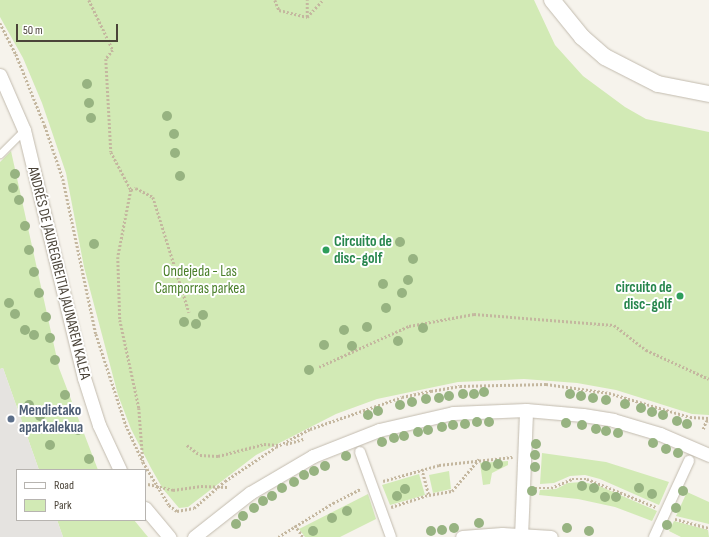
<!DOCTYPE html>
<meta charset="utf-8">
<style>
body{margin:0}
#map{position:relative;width:709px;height:537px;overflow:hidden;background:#f6f3ec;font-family:"Sofia Sans Condensed",sans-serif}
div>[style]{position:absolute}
.green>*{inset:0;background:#d2eab5}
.parking>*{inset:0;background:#e5e3e0}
.path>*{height:2.5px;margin-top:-1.25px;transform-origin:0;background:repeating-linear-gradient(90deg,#c4b79f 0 2px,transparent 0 4px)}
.roads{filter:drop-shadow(0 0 1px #c2bbae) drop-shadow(0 0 1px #c2bbae)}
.service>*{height:7px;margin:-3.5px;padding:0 3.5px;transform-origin:3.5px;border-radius:3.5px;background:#fff}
.pedestrian>*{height:10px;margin:-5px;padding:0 5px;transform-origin:5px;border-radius:5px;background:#fff}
.minor>*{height:13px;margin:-6.5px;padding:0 6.5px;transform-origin:6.5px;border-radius:6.5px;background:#fff}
.tertiary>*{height:16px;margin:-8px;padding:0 8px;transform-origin:8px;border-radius:8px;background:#fff}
.trees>*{width:10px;height:10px;margin:-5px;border-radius:50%;background:#97b381}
.dots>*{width:11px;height:11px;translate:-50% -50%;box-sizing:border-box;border:2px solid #fff;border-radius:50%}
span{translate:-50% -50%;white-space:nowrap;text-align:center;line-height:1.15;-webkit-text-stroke:4px #fff;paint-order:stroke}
.leisure-label{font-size:15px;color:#27864d;font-weight:700}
.left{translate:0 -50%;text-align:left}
.right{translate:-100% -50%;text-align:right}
.park-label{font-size:15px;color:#4a7f2a}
.street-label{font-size:15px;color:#4b4439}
.service-label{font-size:15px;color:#4e5e75;font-weight:700}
.legend{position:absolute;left:16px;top:469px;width:130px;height:52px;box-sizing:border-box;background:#fff;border:1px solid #b7b4b0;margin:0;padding:5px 7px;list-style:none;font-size:12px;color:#4b4439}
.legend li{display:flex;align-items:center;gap:8px;height:20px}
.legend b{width:20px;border:1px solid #b7b4b0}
.scale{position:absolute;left:16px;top:24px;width:102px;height:18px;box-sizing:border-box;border:2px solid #4b4439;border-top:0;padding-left:5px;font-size:12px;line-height:14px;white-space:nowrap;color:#4b4439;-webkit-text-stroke:3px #fff;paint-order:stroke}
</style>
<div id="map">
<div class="green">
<i style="clip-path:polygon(0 0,534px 0,555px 45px,583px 76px,625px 107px,646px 119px,709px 132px,709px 415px,692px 414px,616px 390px,577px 383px,524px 379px,458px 382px,377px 399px,336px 414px,256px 455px,188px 507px,179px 508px,163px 489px,151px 468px,131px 429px,118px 395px,84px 267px,66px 173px,42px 103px,23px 58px,0 17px)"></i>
<i style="clip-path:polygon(11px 151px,59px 368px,98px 470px,39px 470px,3px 368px,0 369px,0 162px)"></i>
<i style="clip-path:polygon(542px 453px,606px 462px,669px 482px,659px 505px,600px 479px,585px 475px,570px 476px,554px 483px,540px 484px)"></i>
<i style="clip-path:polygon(508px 461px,508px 465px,492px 473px,490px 484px,483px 485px,480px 463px)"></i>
<i style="clip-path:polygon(449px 471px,451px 489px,433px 493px,429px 475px)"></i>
<i style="clip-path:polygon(419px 474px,425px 495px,390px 505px,382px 485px)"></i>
<i style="clip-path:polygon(582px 482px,597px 485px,657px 511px,652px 521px,615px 507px,578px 499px,539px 495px,540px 490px,556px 489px,568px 483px)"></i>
<i style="clip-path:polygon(687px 492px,709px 502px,709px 524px,676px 516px)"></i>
<i style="clip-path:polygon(368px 494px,376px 519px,340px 537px,305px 537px,299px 529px)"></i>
<i style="clip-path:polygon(57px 520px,134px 520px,148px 537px,63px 537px)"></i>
<i style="clip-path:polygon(674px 521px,708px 530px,709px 537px,681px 537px,669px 531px)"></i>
</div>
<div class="parking">
<i style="clip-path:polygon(3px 368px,39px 470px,17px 470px,17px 520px,57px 520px,63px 537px,0 537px,0 369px)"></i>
</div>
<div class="path">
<i style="left:89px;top:0;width:55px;rotate:64.4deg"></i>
<i style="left:113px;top:50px;width:11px;rotate:128deg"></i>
<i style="left:106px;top:59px;width:93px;rotate:86.9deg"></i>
<i style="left:111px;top:152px;width:43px;rotate:62.2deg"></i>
<i style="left:131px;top:190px;width:68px;rotate:101deg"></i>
<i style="left:118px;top:257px;width:63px;rotate:88.2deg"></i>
<i style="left:120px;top:320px;width:90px;rotate:77.8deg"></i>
<i style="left:139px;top:408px;width:53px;rotate:85.7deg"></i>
<i style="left:275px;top:0;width:11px;rotate:68deg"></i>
<i style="left:279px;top:10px;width:29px;rotate:14deg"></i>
<i style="left:307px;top:17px;width:23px;rotate:-47deg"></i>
<i style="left:307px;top:17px;width:17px;rotate:-90deg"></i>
<i style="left:0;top:23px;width:35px;rotate:63deg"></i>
<i style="left:16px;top:54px;width:78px;rotate:68.1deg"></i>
<i style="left:45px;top:126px;width:56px;rotate:71.2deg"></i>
<i style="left:63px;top:179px;width:158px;rotate:78deg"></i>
<i style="left:96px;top:334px;width:96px;rotate:71.8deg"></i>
<i style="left:126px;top:425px;width:41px;rotate:65.3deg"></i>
<i style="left:143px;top:462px;width:50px;rotate:58.8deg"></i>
<i style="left:169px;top:505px;width:10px;rotate:37deg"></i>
<i style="left:177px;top:511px;width:17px;rotate:-10deg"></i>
<i style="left:194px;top:508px;width:41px;rotate:-41.1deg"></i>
<i style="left:225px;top:481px;width:61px;rotate:-33.7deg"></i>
<i style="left:276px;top:447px;width:38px;rotate:-28deg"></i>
<i style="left:310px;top:429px;width:97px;rotate:-19.2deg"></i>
<i style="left:402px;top:397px;width:30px;rotate:-12deg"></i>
<i style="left:431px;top:391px;width:29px;rotate:-10deg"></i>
<i style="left:460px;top:386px;width:86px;rotate:-1.3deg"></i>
<i style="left:546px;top:384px;width:64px;rotate:8.1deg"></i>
<i style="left:609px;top:393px;width:84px;rotate:16.5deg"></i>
<i style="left:690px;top:417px;width:19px;rotate:3deg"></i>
<i style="left:131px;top:190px;width:5px;rotate:-22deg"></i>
<i style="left:136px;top:188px;width:19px;rotate:28deg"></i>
<i style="left:153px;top:197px;width:121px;rotate:72.6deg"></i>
<i style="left:319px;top:367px;width:99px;rotate:-24.5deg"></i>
<i style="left:409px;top:326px;width:66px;rotate:-10.5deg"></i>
<i style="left:474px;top:314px;width:140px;rotate:4.5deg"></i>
<i style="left:614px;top:325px;width:41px;rotate:38deg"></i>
<i style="left:646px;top:350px;width:69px;rotate:24.7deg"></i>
<i style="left:703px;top:429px;width:9px;rotate:-69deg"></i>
<i style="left:706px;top:421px;width:3px;rotate:-18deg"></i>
<i style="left:286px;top:444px;width:18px;rotate:-16deg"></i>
<i style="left:187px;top:445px;width:16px;rotate:38deg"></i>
<i style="left:200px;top:455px;width:18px;rotate:3deg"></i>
<i style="left:218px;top:456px;width:48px;rotate:-14.6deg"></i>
<i style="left:264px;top:444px;width:15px;rotate:4deg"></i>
<i style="left:422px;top:469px;width:27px;rotate:75deg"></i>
<i style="left:383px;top:481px;width:58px;rotate:-15.9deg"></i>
<i style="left:439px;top:465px;width:74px;rotate:-6.2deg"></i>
<i style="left:148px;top:484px;width:26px;rotate:13deg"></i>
<i style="left:173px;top:490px;width:28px;rotate:-8deg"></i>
<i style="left:201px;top:486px;width:26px;rotate:2deg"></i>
<i style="left:535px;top:488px;width:16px"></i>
<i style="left:551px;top:488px;width:23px;rotate:-23deg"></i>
<i style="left:572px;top:479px;width:15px"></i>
<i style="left:587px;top:479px;width:74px;rotate:22.1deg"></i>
<i style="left:391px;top:507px;width:40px;rotate:-18deg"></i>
<i style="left:429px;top:495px;width:23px;rotate:-10deg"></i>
<i style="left:452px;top:491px;width:42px;rotate:-49.8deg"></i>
<i style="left:675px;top:519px;width:35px;rotate:15deg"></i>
<i style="left:295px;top:525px;width:14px;rotate:56deg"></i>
<i style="left:278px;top:537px;width:65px;rotate:-31.7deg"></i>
<i style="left:333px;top:503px;width:31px;rotate:-27deg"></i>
</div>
<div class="roads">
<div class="service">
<i style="left:0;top:154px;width:34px;rotate:-45deg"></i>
</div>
<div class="pedestrian">
<i style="left:360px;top:452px;width:90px;rotate:70deg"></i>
<i style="left:654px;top:537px;width:84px;rotate:-65.3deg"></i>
</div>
<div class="minor">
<i style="left:0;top:75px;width:60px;rotate:66.4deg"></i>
<i style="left:24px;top:130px;width:255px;rotate:76.4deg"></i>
<i style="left:84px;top:378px;width:49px;rotate:72.3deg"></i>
<i style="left:99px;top:425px;width:50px;rotate:65deg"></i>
<i style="left:145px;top:508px;width:38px;rotate:50deg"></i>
<i style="left:194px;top:537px;width:71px;rotate:-38.2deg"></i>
<i style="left:250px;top:493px;width:73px;rotate:-30.4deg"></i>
<i style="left:313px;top:456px;width:71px;rotate:-21.5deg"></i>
<i style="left:379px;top:430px;width:76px;rotate:-12.9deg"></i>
<i style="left:453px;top:413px;width:73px;rotate:-2.4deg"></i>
<i style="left:526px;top:410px;width:57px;rotate:5deg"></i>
<i style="left:583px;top:415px;width:30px;rotate:9deg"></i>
<i style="left:613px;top:420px;width:49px;rotate:16.6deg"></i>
<i style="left:660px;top:434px;width:53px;rotate:23.2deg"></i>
<i style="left:462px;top:537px;width:40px;rotate:-4.3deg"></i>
<i style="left:502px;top:534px;width:49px;rotate:3.5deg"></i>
<i style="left:521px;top:537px;width:127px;rotate:-87.7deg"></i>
</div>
<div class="tertiary">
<i style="left:552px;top:0;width:48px;rotate:51deg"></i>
<i style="left:582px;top:37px;width:30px;rotate:41deg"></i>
<i style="left:605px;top:57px;width:59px;rotate:27deg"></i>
<i style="left:658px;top:84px;width:52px;rotate:11.1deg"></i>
</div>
</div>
<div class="trees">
<i style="left:87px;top:84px"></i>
<i style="left:89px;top:103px"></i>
<i style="left:167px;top:116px"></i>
<i style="left:91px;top:118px"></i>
<i style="left:174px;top:134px"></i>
<i style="left:175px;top:153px"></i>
<i style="left:15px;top:174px"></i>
<i style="left:180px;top:176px"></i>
<i style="left:13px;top:188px"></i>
<i style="left:19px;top:200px"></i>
<i style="left:25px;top:226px"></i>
<i style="left:400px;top:242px"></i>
<i style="left:94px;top:244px"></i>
<i style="left:29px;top:250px"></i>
<i style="left:413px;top:259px"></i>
<i style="left:34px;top:272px"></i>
<i style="left:408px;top:280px"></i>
<i style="left:383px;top:284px"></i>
<i style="left:39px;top:293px"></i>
<i style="left:402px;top:293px"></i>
<i style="left:9px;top:303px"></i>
<i style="left:386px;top:308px"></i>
<i style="left:15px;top:314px"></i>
<i style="left:203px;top:315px"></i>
<i style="left:46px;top:317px"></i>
<i style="left:184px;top:322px"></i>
<i style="left:196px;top:324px"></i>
<i style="left:367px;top:327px"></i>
<i style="left:423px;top:328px"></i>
<i style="left:25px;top:330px"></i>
<i style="left:344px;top:330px"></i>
<i style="left:34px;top:335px"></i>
<i style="left:50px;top:338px"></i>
<i style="left:398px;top:341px"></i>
<i style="left:324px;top:345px"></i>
<i style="left:352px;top:346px"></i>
<i style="left:55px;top:360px"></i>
<i style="left:309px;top:370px"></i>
<i style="left:484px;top:392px"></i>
<i style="left:463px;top:394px"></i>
<i style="left:474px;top:394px"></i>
<i style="left:570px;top:394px"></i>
<i style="left:65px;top:395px"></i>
<i style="left:449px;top:396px"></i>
<i style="left:581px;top:396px"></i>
<i style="left:439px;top:398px"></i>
<i style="left:593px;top:398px"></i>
<i style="left:426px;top:399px"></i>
<i style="left:606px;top:400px"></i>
<i style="left:412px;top:402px"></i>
<i style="left:625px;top:404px"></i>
<i style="left:29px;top:405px"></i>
<i style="left:400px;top:405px"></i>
<i style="left:641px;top:408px"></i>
<i style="left:378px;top:411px"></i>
<i style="left:652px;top:412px"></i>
<i style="left:368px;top:415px"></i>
<i style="left:663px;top:415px"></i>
<i style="left:40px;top:416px"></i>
<i style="left:677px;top:421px"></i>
<i style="left:477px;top:422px"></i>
<i style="left:489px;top:422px"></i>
<i style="left:566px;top:423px"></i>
<i style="left:465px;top:424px"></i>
<i style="left:687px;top:424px"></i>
<i style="left:453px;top:425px"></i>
<i style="left:582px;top:425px"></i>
<i style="left:442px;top:427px"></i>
<i style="left:41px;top:429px"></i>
<i style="left:596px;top:429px"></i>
<i style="left:78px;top:430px"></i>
<i style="left:428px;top:430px"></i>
<i style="left:606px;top:431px"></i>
<i style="left:418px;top:432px"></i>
<i style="left:618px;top:433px"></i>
<i style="left:404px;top:436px"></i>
<i style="left:394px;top:438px"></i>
<i style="left:382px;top:442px"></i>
<i style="left:653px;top:443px"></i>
<i style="left:536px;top:444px"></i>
<i style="left:50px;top:445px"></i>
<i style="left:666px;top:449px"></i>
<i style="left:678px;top:453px"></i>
<i style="left:535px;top:455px"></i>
<i style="left:346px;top:456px"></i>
<i style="left:89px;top:459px"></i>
<i style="left:498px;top:464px"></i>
<i style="left:325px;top:466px"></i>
<i style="left:486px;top:466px"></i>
<i style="left:535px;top:467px"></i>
<i style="left:314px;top:471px"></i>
<i style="left:304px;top:475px"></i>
<i style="left:294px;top:482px"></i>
<i style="left:582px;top:486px"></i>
<i style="left:282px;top:488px"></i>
<i style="left:594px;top:488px"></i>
<i style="left:639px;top:488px"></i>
<i style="left:405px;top:489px"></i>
<i style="left:532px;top:491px"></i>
<i style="left:683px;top:491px"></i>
<i style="left:652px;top:494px"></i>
<i style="left:272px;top:496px"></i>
<i style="left:397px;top:496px"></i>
<i style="left:605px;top:497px"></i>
<i style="left:616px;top:497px"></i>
<i style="left:263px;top:501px"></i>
<i style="left:254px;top:508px"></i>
<i style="left:676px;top:508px"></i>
<i style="left:347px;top:511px"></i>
<i style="left:243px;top:516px"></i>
<i style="left:332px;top:518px"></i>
<i style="left:479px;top:523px"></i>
<i style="left:236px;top:524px"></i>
<i style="left:667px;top:525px"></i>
<i style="left:454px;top:528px"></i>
<i style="left:567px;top:528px"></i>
<i style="left:442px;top:530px"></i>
<i style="left:313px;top:531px"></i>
<i style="left:431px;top:531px"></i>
<i style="left:589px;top:531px"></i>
</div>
<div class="dots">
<i style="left:326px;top:250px;background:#2e9e5b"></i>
<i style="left:680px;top:296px;background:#2e9e5b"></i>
<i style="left:11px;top:419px;background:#5c6f8a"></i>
</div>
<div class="leisure-label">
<span class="left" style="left:334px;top:250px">Circuito de<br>disc-golf</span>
<span class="right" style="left:672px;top:296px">circuito de<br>disc-golf</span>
</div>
<div class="park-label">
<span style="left:200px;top:280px">Ondejeda - Las<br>Camporras parkea</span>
</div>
<div class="street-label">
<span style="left:59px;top:273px;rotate:76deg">ANDRÉS DE JAUREGIBEITIA JAUNAREN KALEA</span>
</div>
<div class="service-label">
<span class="left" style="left:19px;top:419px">Mendietako<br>aparkalekua</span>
</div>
<ul class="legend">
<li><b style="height:5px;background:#fff"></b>Road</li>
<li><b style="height:11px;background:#d2eab5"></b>Park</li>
</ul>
<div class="scale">50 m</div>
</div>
